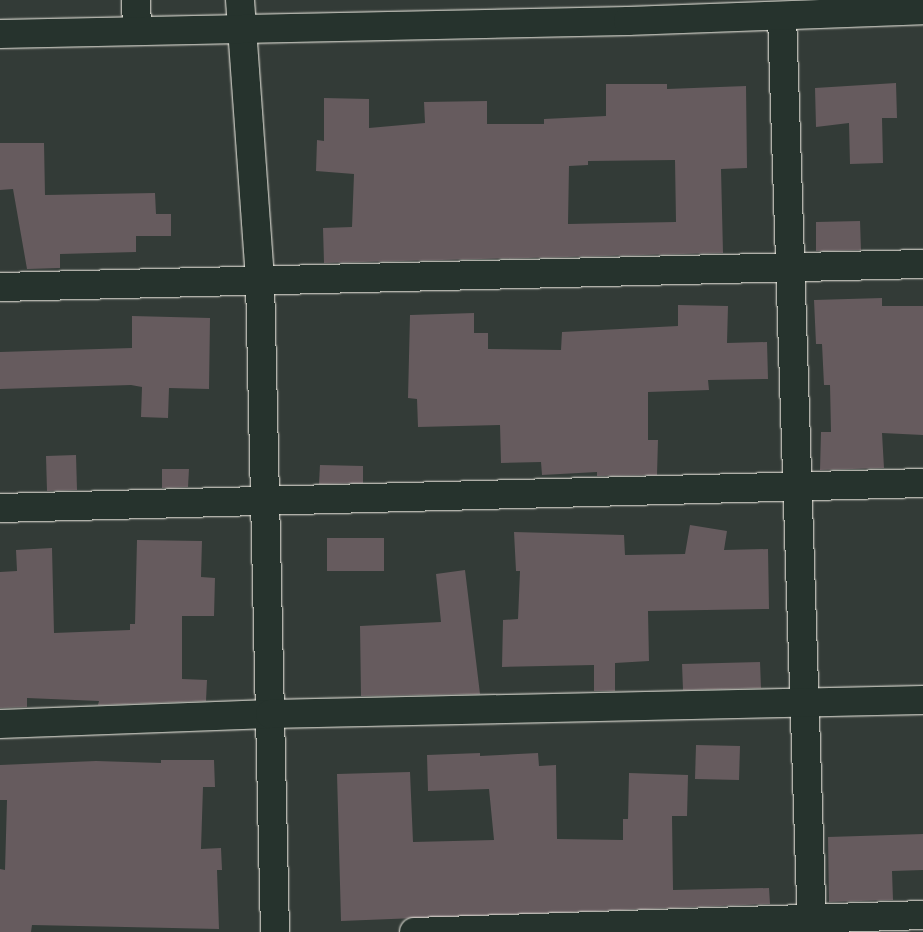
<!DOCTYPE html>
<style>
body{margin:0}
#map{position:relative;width:923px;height:932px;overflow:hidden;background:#333b37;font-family:Dekko,sans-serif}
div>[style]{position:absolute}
.building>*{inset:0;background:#665b5e}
.roads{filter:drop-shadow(0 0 1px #f4f1e8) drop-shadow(0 0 1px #f4f1e8)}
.minor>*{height:28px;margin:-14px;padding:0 14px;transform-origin:14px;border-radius:14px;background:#26332d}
.tertiary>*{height:28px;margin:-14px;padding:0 14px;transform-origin:14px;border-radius:14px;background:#26332d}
span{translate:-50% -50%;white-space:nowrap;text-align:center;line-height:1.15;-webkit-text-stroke:4.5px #26332d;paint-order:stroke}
</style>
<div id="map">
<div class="building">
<i style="clip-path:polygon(896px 83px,897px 118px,882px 118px,883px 163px,850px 164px,849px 123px,816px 127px,815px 88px)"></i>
<i style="clip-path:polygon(evenodd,606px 84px,667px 84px,667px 89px,746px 86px,747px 168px,721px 169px,723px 253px,324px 263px,323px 228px,352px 227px,354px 174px,316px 171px,317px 140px,324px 141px,324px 98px,369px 99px,369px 128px,425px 123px,424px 102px,487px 101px,487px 124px,544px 124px,544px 119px,606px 116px,606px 84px,675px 160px,676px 222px,568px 224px,569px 166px,588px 165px,588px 161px,675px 160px)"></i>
<i style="clip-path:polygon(0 143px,44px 143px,45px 195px,155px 193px,156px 214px,171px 214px,171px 236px,136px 236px,136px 252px,60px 254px,60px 268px,27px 269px,13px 189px,0 190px)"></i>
<i style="clip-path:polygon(860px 221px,861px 250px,816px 251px,816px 222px)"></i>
<i style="clip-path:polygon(882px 298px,882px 306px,923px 306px,923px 435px,882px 433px,884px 468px,820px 470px,821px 432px,831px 432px,830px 385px,824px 385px,822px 344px,816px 344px,814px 300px)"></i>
<i style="clip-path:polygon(678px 305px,728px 306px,727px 343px,767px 342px,768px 379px,708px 380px,709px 390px,648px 392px,648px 440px,658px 440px,657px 475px,597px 476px,597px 472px,542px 475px,541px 462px,501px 463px,500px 425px,418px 427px,417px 399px,408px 398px,410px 315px,474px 313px,474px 333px,488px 333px,488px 349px,561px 350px,562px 332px,678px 326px)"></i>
<i style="clip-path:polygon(132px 316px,210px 318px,209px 389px,169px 388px,168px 418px,141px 417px,142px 387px,131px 385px,0 389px,0 352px,132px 348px)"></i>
<i style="clip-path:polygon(76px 455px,77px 490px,47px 491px,46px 456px)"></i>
<i style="clip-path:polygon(320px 465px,363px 466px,363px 483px,319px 484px)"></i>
<i style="clip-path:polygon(162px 469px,189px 469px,188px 487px,162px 488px)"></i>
<i style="clip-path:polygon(690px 525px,727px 531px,724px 550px,768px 549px,769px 609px,648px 611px,649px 661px,615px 663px,615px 691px,594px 691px,594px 665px,502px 667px,503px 620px,518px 619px,520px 571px,516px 571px,514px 532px,624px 535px,625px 555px,685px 554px)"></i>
<i style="clip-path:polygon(327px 538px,384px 538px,384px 571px,327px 571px)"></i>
<i style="clip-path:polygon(137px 540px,202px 541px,201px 577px,215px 578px,214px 616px,182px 616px,182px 679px,207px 680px,206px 701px,98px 705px,99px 701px,27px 698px,27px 707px,0 708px,0 572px,17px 571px,16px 550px,52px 548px,54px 633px,130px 630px,130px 624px,135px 624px)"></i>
<i style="clip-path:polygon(465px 570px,480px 694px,361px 696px,360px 626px,441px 622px,436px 574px)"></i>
<i style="clip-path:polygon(760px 662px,761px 688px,683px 690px,682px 664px)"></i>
<i style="clip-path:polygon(696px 745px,740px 746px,739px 780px,695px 779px)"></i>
<i style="clip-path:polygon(480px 753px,480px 756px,538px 753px,539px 766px,556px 765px,557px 839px,623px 840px,623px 819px,628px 819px,629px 773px,688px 775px,687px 816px,672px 816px,673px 890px,769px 888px,770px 904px,341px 921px,337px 774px,410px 772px,413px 842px,494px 840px,489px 789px,428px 791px,427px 755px)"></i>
<i style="clip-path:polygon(161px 760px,214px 760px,215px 787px,203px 787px,201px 849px,221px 848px,222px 870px,217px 870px,219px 929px,32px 925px,31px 932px,0 932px,0 869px,5px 870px,7px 800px,0 800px,0 765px,96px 761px,161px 763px)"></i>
<i style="clip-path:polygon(923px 834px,923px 870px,892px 871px,893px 900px,829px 902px,828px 837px)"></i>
</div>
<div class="roads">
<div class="minor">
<i style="left:136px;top:0;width:31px;rotate:88deg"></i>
<i style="left:240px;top:0;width:282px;rotate:85.9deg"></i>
<i style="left:260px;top:281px;width:651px;rotate:88.68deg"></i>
<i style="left:782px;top:16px;width:916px;rotate:88.12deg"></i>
<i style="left:0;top:287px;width:923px;rotate:-1.43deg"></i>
<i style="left:0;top:508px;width:923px;rotate:-1.55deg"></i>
<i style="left:0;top:724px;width:270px;rotate:-2.1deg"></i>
<i style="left:270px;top:714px;width:653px;rotate:-1.23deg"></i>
<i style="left:414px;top:932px;width:509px;rotate:-1.91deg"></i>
</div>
<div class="tertiary">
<i style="left:0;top:34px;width:628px;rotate:-1.19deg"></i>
<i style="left:628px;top:21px;width:295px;rotate:-2.1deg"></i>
</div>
</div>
</div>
